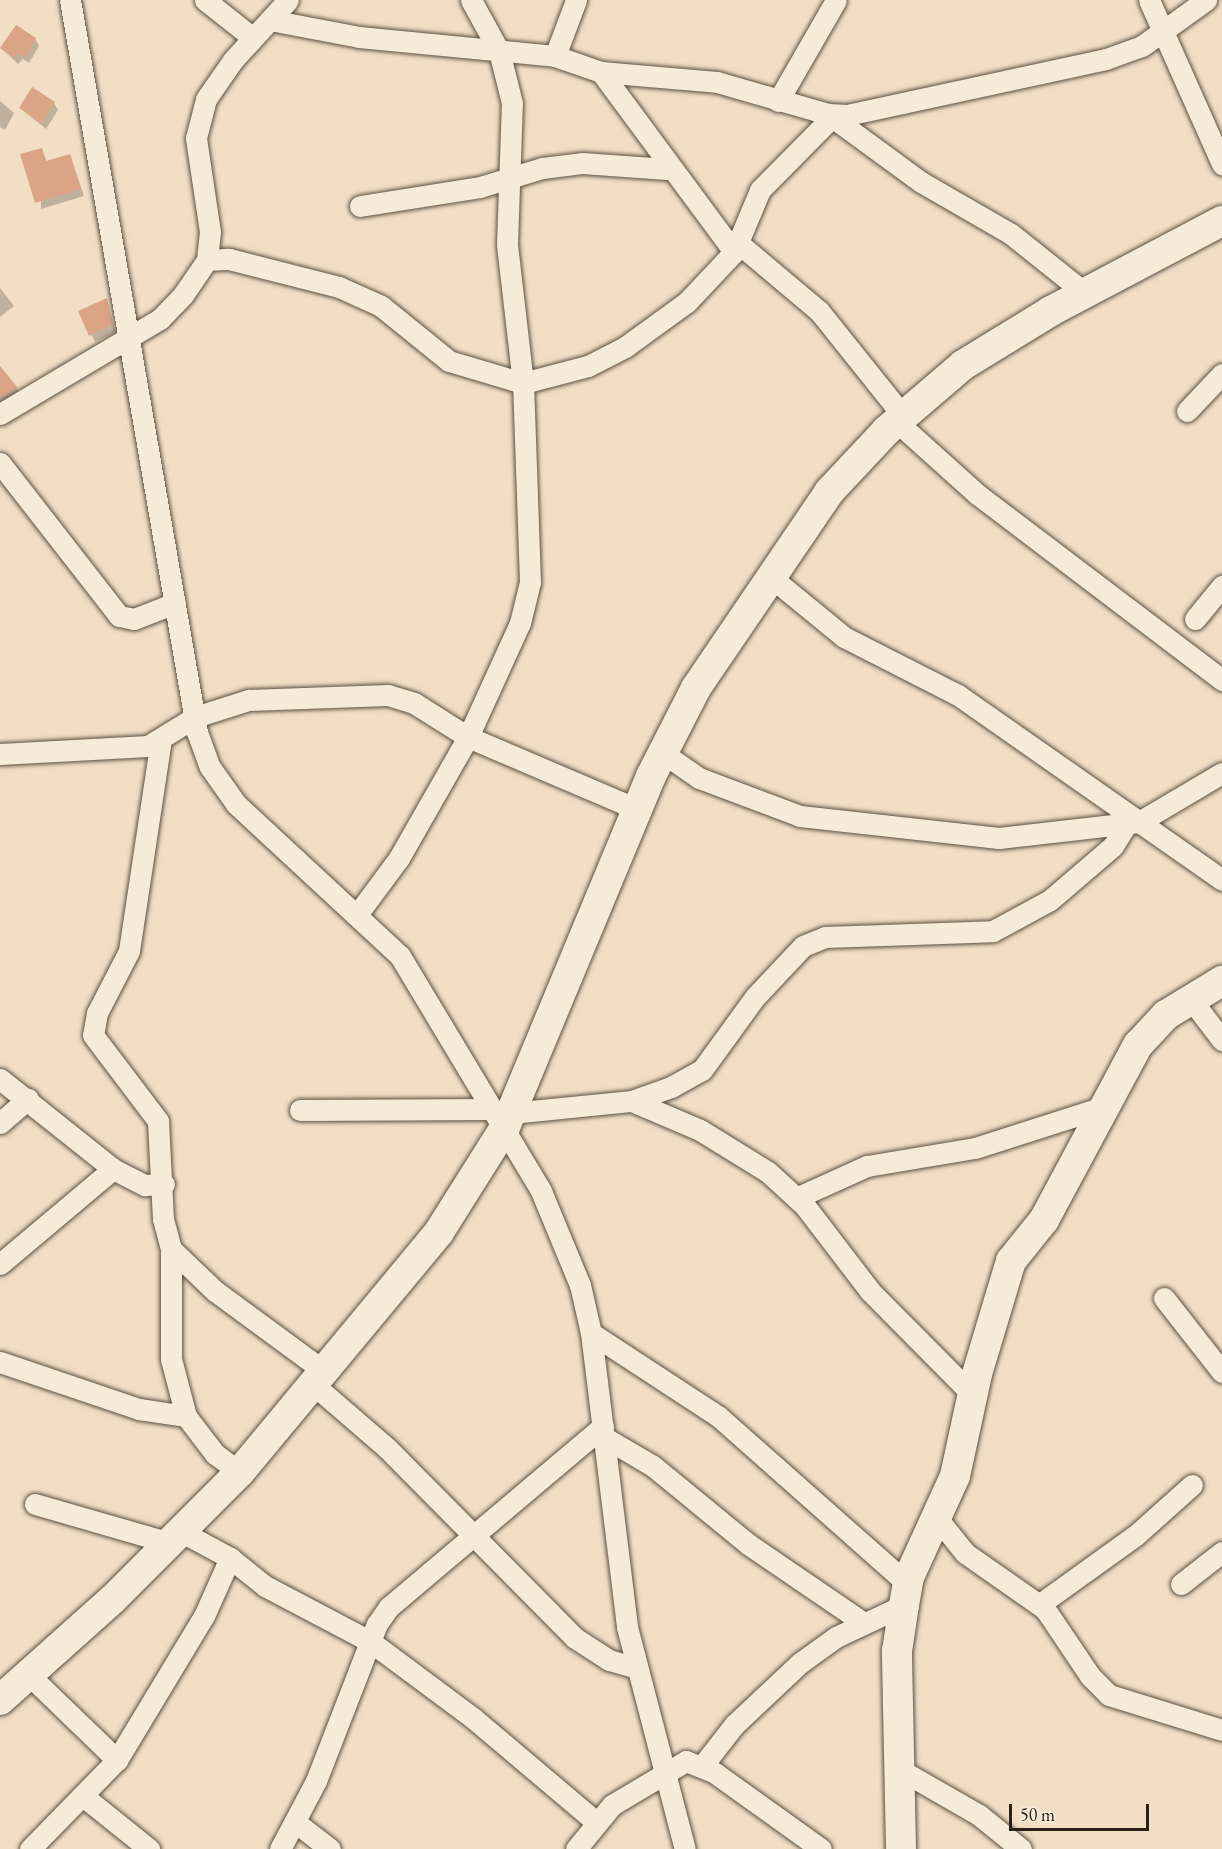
<!DOCTYPE html>
<style>
body{margin:0}
#map{position:relative;width:1222px;height:1849px;overflow:hidden;background:#f1dec5;font-family:"EB Garamond",serif}
div>[style]{position:absolute}
.shadow>*{inset:0;background:#0003}
.building>*{inset:0;background:#dba487}
.roads{filter:drop-shadow(0 0 2px #5c5041) drop-shadow(0 0 2px #5c5041)}
.street>*{height:21px;margin:-10.5px;padding:0 10.5px;transform-origin:10.5px;border-radius:10.5px;background:#f6ead9}
.secondary>*{height:30px;margin:-15px;padding:0 15px;transform-origin:15px;border-radius:15px;background:#f6ead9}
span{translate:-50% -50%;white-space:nowrap;text-align:center;line-height:1.15;-webkit-text-stroke:5px #f6ead9;paint-order:stroke}
.scale{position:absolute;left:1009px;top:1804px;width:140px;height:27px;box-sizing:border-box;border:3px solid #2b2015;border-top:0;padding-left:8px;font-size:18px;line-height:21px;white-space:nowrap;color:#2b2015;-webkit-text-stroke:4px #f6ead9;paint-order:stroke}
</style>
<div id="map">
<div class="shadow">
<i style="clip-path:polygon(35px 39px,39px 46px,29px 63px,23px 59px,18px 64px,1px 48px)"></i>
<i style="clip-path:polygon(0 101px,14px 113px,5px 130px,0 127px)"></i>
<i style="clip-path:polygon(54px 103px,58px 110px,46px 129px,20px 108px)"></i>
<i style="clip-path:polygon(41px 150px,47px 162px,70px 155px,84px 196px,41px 209px)"></i>
<i style="clip-path:polygon(0 288px,14px 306px,0 317px)"></i>
<i style="clip-path:polygon(106px 300px,116px 332px,95px 342px,80px 312px)"></i>
<i style="clip-path:polygon(0 366px,21px 395px,0 408px)"></i>
</div>
<div class="building">
<i style="clip-path:polygon(16px 25px,36px 38px,25px 58px,18px 53px,14px 58px,0 48px)"></i>
<i style="clip-path:polygon(32px 87px,55px 102px,42px 123px,19px 108px)"></i>
<i style="clip-path:polygon(42px 148px,46px 161px,70px 154px,81px 189px,35px 203px,20px 154px)"></i>
<i style="clip-path:polygon(107px 298px,113px 325px,89px 336px,78px 311px)"></i>
<i style="clip-path:polygon(0 366px,18px 388px,0 399px)"></i>
</div>
<div class="roads">
<div class="street">
<i style="left:70px;top:0;width:743px;rotate:80.16deg"></i>
<i style="left:197px;top:732px;width:37px;rotate:70deg"></i>
<i style="left:210px;top:767px;width:45px;rotate:54.9deg"></i>
<i style="left:236px;top:804px;width:224px;rotate:42.8deg"></i>
<i style="left:400px;top:956px;width:274px;rotate:59deg"></i>
<i style="left:541px;top:1191px;width:102px;rotate:67.5deg"></i>
<i style="left:580px;top:1285px;width:49px;rotate:77.1deg"></i>
<i style="left:591px;top:1333px;width:296px;rotate:83deg"></i>
<i style="left:627px;top:1627px;width:229px;rotate:75.4deg"></i>
<i style="left:205px;top:0;width:61px;rotate:38.4deg"></i>
<i style="left:1149px;top:0;width:180px;rotate:66deg"></i>
<i style="left:270px;top:20px;width:91px;rotate:10.8deg"></i>
<i style="left:359px;top:37px;width:197px;rotate:5.5deg"></i>
<i style="left:555px;top:56px;width:49px;rotate:19.2deg"></i>
<i style="left:601px;top:72px;width:116px;rotate:4.9deg"></i>
<i style="left:717px;top:82px;width:116px;rotate:16.1deg"></i>
<i style="left:828px;top:114px;width:19px;rotate:3deg"></i>
<i style="left:847px;top:115px;width:265px;rotate:-12.2deg"></i>
<i style="left:1106px;top:59px;width:38px;rotate:-20deg"></i>
<i style="left:1142px;top:46px;width:79px;rotate:-35.7deg"></i>
<i style="left:555px;top:56px;width:60px;rotate:-69.4deg"></i>
<i style="left:601px;top:72px;width:224px;rotate:53.5deg"></i>
<i style="left:778px;top:101px;width:116px;rotate:-60.1deg"></i>
<i style="left:828px;top:114px;width:115px;rotate:36.2deg"></i>
<i style="left:921px;top:182px;width:104px;rotate:30deg"></i>
<i style="left:1011px;top:234px;width:95px;rotate:38.6deg"></i>
<i style="left:360px;top:206px;width:121px;rotate:-9deg"></i>
<i style="left:480px;top:187px;width:65px;rotate:-17deg"></i>
<i style="left:542px;top:168px;width:40px;rotate:-7.1deg"></i>
<i style="left:582px;top:163px;width:85px;rotate:4deg"></i>
<i style="left:737px;top:242px;width:107px;rotate:40.1deg"></i>
<i style="left:819px;top:311px;width:136px;rotate:51.3deg"></i>
<i style="left:207px;top:260px;width:22px;rotate:-3deg"></i>
<i style="left:229px;top:259px;width:114px;rotate:14.3deg"></i>
<i style="left:339px;top:287px;width:46px;rotate:24.3deg"></i>
<i style="left:381px;top:306px;width:87px;rotate:39deg"></i>
<i style="left:449px;top:361px;width:77px;rotate:16.6deg"></i>
<i style="left:523px;top:383px;width:67px;rotate:-14.7deg"></i>
<i style="left:588px;top:366px;width:42px;rotate:-27.2deg"></i>
<i style="left:625px;top:347px;width:77px;rotate:-36deg"></i>
<i style="left:687px;top:302px;width:69px;rotate:-46.8deg"></i>
<i style="left:734px;top:252px;width:67px;rotate:-67.2deg"></i>
<i style="left:760px;top:190px;width:100px;rotate:-45.4deg"></i>
<i style="left:1187px;top:411px;width:51px;rotate:-46.6deg"></i>
<i style="left:0;top:414px;width:186px;rotate:-30.7deg"></i>
<i style="left:160px;top:319px;width:33px;rotate:-46deg"></i>
<i style="left:183px;top:295px;width:42px;rotate:-55.6deg"></i>
<i style="left:207px;top:260px;width:28px;rotate:-84deg"></i>
<i style="left:210px;top:232px;width:95px;rotate:-98.5deg"></i>
<i style="left:196px;top:138px;width:40px;rotate:-75.6deg"></i>
<i style="left:206px;top:99px;width:47px;rotate:-55.3deg"></i>
<i style="left:233px;top:60px;width:81px;rotate:-47.5deg"></i>
<i style="left:897px;top:422px;width:108px;rotate:42deg"></i>
<i style="left:977px;top:494px;width:308px;rotate:37.2deg"></i>
<i style="left:0;top:463px;width:194px;rotate:52.1deg"></i>
<i style="left:119px;top:616px;width:15px;rotate:11deg"></i>
<i style="left:134px;top:619px;width:44px;rotate:-21.3deg"></i>
<i style="left:772px;top:578px;width:93px;rotate:39.3deg"></i>
<i style="left:844px;top:637px;width:128px;rotate:27deg"></i>
<i style="left:958px;top:695px;width:322px;rotate:35deg"></i>
<i style="left:1195px;top:619px;width:43px;rotate:-50.7deg"></i>
<i style="left:161px;top:739px;width:214px;rotate:98.6deg"></i>
<i style="left:129px;top:951px;width:70px;rotate:117.3deg"></i>
<i style="left:97px;top:1013px;width:22px;rotate:100deg"></i>
<i style="left:93px;top:1035px;width:108px;rotate:52.9deg"></i>
<i style="left:158px;top:1121px;width:98px;rotate:87.1deg"></i>
<i style="left:163px;top:1219px;width:31px;rotate:75deg"></i>
<i style="left:171px;top:1249px;width:61px;rotate:43.7deg"></i>
<i style="left:215px;top:1291px;width:135px;rotate:36.3deg"></i>
<i style="left:663px;top:753px;width:44px;rotate:34.8deg"></i>
<i style="left:699px;top:778px;width:108px;rotate:20.6deg"></i>
<i style="left:800px;top:816px;width:200px;rotate:6.3deg"></i>
<i style="left:999px;top:838px;width:141px;rotate:-6.5deg"></i>
<i style="left:1139px;top:822px;width:96px;rotate:-30.6deg"></i>
<i style="left:0;top:754px;width:148px;rotate:-3.1deg"></i>
<i style="left:148px;top:746px;width:55px;rotate:-31.7deg"></i>
<i style="left:195px;top:717px;width:56px;rotate:-17.8deg"></i>
<i style="left:248px;top:700px;width:140px;rotate:-2deg"></i>
<i style="left:388px;top:695px;width:27px;rotate:17deg"></i>
<i style="left:414px;top:703px;width:64px;rotate:32.2deg"></i>
<i style="left:468px;top:737px;width:186px;rotate:23.1deg"></i>
<i style="left:359px;top:912px;width:67px;rotate:-53.5deg"></i>
<i style="left:399px;top:858px;width:139px;rotate:-60.3deg"></i>
<i style="left:468px;top:737px;width:125px;rotate:-65.5deg"></i>
<i style="left:520px;top:623px;width:42px;rotate:-76.3deg"></i>
<i style="left:530px;top:582px;width:199px;rotate:-92deg"></i>
<i style="left:523px;top:383px;width:140px;rotate:-96.6deg"></i>
<i style="left:507px;top:244px;width:141px;rotate:-88deg"></i>
<i style="left:512px;top:103px;width:54px;rotate:-104deg"></i>
<i style="left:499px;top:51px;width:58px;rotate:-118.8deg"></i>
<i style="left:1190px;top:998px;width:53px;rotate:52.7deg"></i>
<i style="left:0;top:1079px;width:144px;rotate:38.5deg"></i>
<i style="left:113px;top:1169px;width:36px;rotate:27deg"></i>
<i style="left:145px;top:1185px;width:19px;rotate:-3deg"></i>
<i style="left:632px;top:1101px;width:74px;rotate:23.1deg"></i>
<i style="left:700px;top:1130px;width:80px;rotate:31.7deg"></i>
<i style="left:768px;top:1172px;width:50px;rotate:42.6deg"></i>
<i style="left:805px;top:1206px;width:107px;rotate:52.6deg"></i>
<i style="left:870px;top:1291px;width:146px;rotate:45.3deg"></i>
<i style="left:300px;top:1110px;width:193px;rotate:-0.3deg"></i>
<i style="left:511px;top:1113px;width:122px;rotate:-5.7deg"></i>
<i style="left:632px;top:1101px;width:41px;rotate:-19.7deg"></i>
<i style="left:671px;top:1087px;width:35px;rotate:-29deg"></i>
<i style="left:702px;top:1070px;width:90px;rotate:-54deg"></i>
<i style="left:755px;top:997px;width:70px;rotate:-46.7deg"></i>
<i style="left:803px;top:946px;width:24px;rotate:-22deg"></i>
<i style="left:825px;top:937px;width:168px;rotate:-2deg"></i>
<i style="left:993px;top:931px;width:65px;rotate:-28.5deg"></i>
<i style="left:1050px;top:900px;width:83px;rotate:-40.6deg"></i>
<i style="left:1113px;top:846px;width:26px;rotate:-58deg"></i>
<i style="left:0;top:1123px;width:37px;rotate:-41deg"></i>
<i style="left:796px;top:1198px;width:78px;rotate:-24.3deg"></i>
<i style="left:867px;top:1166px;width:109px;rotate:-9.5deg"></i>
<i style="left:975px;top:1148px;width:141px;rotate:-17.8deg"></i>
<i style="left:171px;top:1249px;width:110px;rotate:90deg"></i>
<i style="left:171px;top:1359px;width:59px;rotate:75.3deg"></i>
<i style="left:186px;top:1416px;width:48px;rotate:52.7deg"></i>
<i style="left:215px;top:1454px;width:31px;rotate:36deg"></i>
<i style="left:0;top:1264px;width:148px;rotate:-40.1deg"></i>
<i style="left:1164px;top:1298px;width:94px;rotate:51.9deg"></i>
<i style="left:591px;top:1333px;width:152px;rotate:33.2deg"></i>
<i style="left:718px;top:1416px;width:254px;rotate:41.5deg"></i>
<i style="left:0;top:1362px;width:147px;rotate:18.7deg"></i>
<i style="left:139px;top:1409px;width:48px;rotate:8.5deg"></i>
<i style="left:314px;top:1385px;width:96px;rotate:40.8deg"></i>
<i style="left:387px;top:1448px;width:267px;rotate:45.3deg"></i>
<i style="left:575px;top:1638px;width:40px;rotate:32.9deg"></i>
<i style="left:609px;top:1660px;width:29px;rotate:16deg"></i>
<i style="left:607px;top:1439px;width:53px;rotate:30.4deg"></i>
<i style="left:653px;top:1466px;width:123px;rotate:39.4deg"></i>
<i style="left:748px;top:1544px;width:140px;rotate:34.3deg"></i>
<i style="left:35px;top:1504px;width:141px;rotate:16.1deg"></i>
<i style="left:937px;top:1518px;width:45px;rotate:51.3deg"></i>
<i style="left:965px;top:1553px;width:98px;rotate:35deg"></i>
<i style="left:1045px;top:1609px;width:81px;rotate:56.1deg"></i>
<i style="left:1090px;top:1676px;width:27px;rotate:45deg"></i>
<i style="left:1109px;top:1695px;width:118px;rotate:17.2deg"></i>
<i style="left:180px;top:1531px;width:57px;rotate:28.4deg"></i>
<i style="left:230px;top:1558px;width:45px;rotate:38.7deg"></i>
<i style="left:265px;top:1586px;width:120px;rotate:27.8deg"></i>
<i style="left:371px;top:1642px;width:127px;rotate:36.7deg"></i>
<i style="left:473px;top:1718px;width:160px;rotate:40.2deg"></i>
<i style="left:1181px;top:1584px;width:52px;rotate:-38deg"></i>
<i style="left:1040px;top:1604px;width:118px;rotate:-35.7deg"></i>
<i style="left:1136px;top:1535px;width:75px;rotate:-41.8deg"></i>
<i style="left:28px;top:1674px;width:124px;rotate:44deg"></i>
<i style="left:703px;top:1765px;width:51px;rotate:-52.2deg"></i>
<i style="left:734px;top:1725px;width:91px;rotate:-43.2deg"></i>
<i style="left:800px;top:1663px;width:44px;rotate:-35.8deg"></i>
<i style="left:836px;top:1637px;width:75px;rotate:-25.2deg"></i>
<i style="left:899px;top:1769px;width:92px;rotate:29.9deg"></i>
<i style="left:979px;top:1815px;width:54px;rotate:39deg"></i>
<i style="left:83px;top:1796px;width:85px;rotate:38.8deg"></i>
<i style="left:295px;top:1822px;width:44px;rotate:37.6deg"></i>
<i style="left:30px;top:1849px;width:124px;rotate:-45.7deg"></i>
<i style="left:117px;top:1760px;width:168px;rotate:-58.9deg"></i>
<i style="left:204px;top:1616px;width:64px;rotate:-65.9deg"></i>
<i style="left:280px;top:1849px;width:77px;rotate:-62.1deg"></i>
<i style="left:316px;top:1781px;width:168px;rotate:-68.8deg"></i>
<i style="left:377px;top:1624px;width:21px;rotate:-55deg"></i>
<i style="left:389px;top:1607px;width:280px;rotate:-40.2deg"></i>
<i style="left:576px;top:1849px;width:57px;rotate:-50.7deg"></i>
<i style="left:612px;top:1805px;width:86px;rotate:-30.7deg"></i>
<i style="left:686px;top:1761px;width:31px;rotate:22deg"></i>
<i style="left:715px;top:1773px;width:130px;rotate:35.6deg"></i>
</div>
<div class="secondary">
<i style="left:0;top:1700px;width:150px;rotate:-41.8deg"></i>
<i style="left:112px;top:1600px;width:181px;rotate:-45deg"></i>
<i style="left:240px;top:1472px;width:312px;rotate:-50.3deg"></i>
<i style="left:439px;top:1232px;width:124px;rotate:-57.8deg"></i>
<i style="left:505px;top:1127px;width:380px;rotate:-67.4deg"></i>
<i style="left:651px;top:776px;width:99px;rotate:-62.9deg"></i>
<i style="left:696px;top:688px;width:237px;rotate:-55.8deg"></i>
<i style="left:829px;top:492px;width:83px;rotate:-46.9deg"></i>
<i style="left:886px;top:431px;width:101px;rotate:-40.6deg"></i>
<i style="left:963px;top:365px;width:103px;rotate:-31.5deg"></i>
<i style="left:1051px;top:311px;width:193px;rotate:-27.8deg"></i>
<i style="left:901px;top:1849px;width:198px;rotate:-91.2deg"></i>
<i style="left:897px;top:1651px;width:47px;rotate:-81.3deg"></i>
<i style="left:904px;top:1605px;width:28px;rotate:-80deg"></i>
<i style="left:909px;top:1577px;width:111px;rotate:-65.5deg"></i>
<i style="left:955px;top:1476px;width:104px;rotate:-77.8deg"></i>
<i style="left:977px;top:1374px;width:118px;rotate:-73.3deg"></i>
<i style="left:1011px;top:1261px;width:53px;rotate:-51.2deg"></i>
<i style="left:1044px;top:1220px;width:199px;rotate:-61.8deg"></i>
<i style="left:1138px;top:1045px;width:41px;rotate:-47deg"></i>
<i style="left:1166px;top:1015px;width:66px;rotate:-31.3deg"></i>
</div>
</div>
<div class="scale">50 m</div>
</div>
